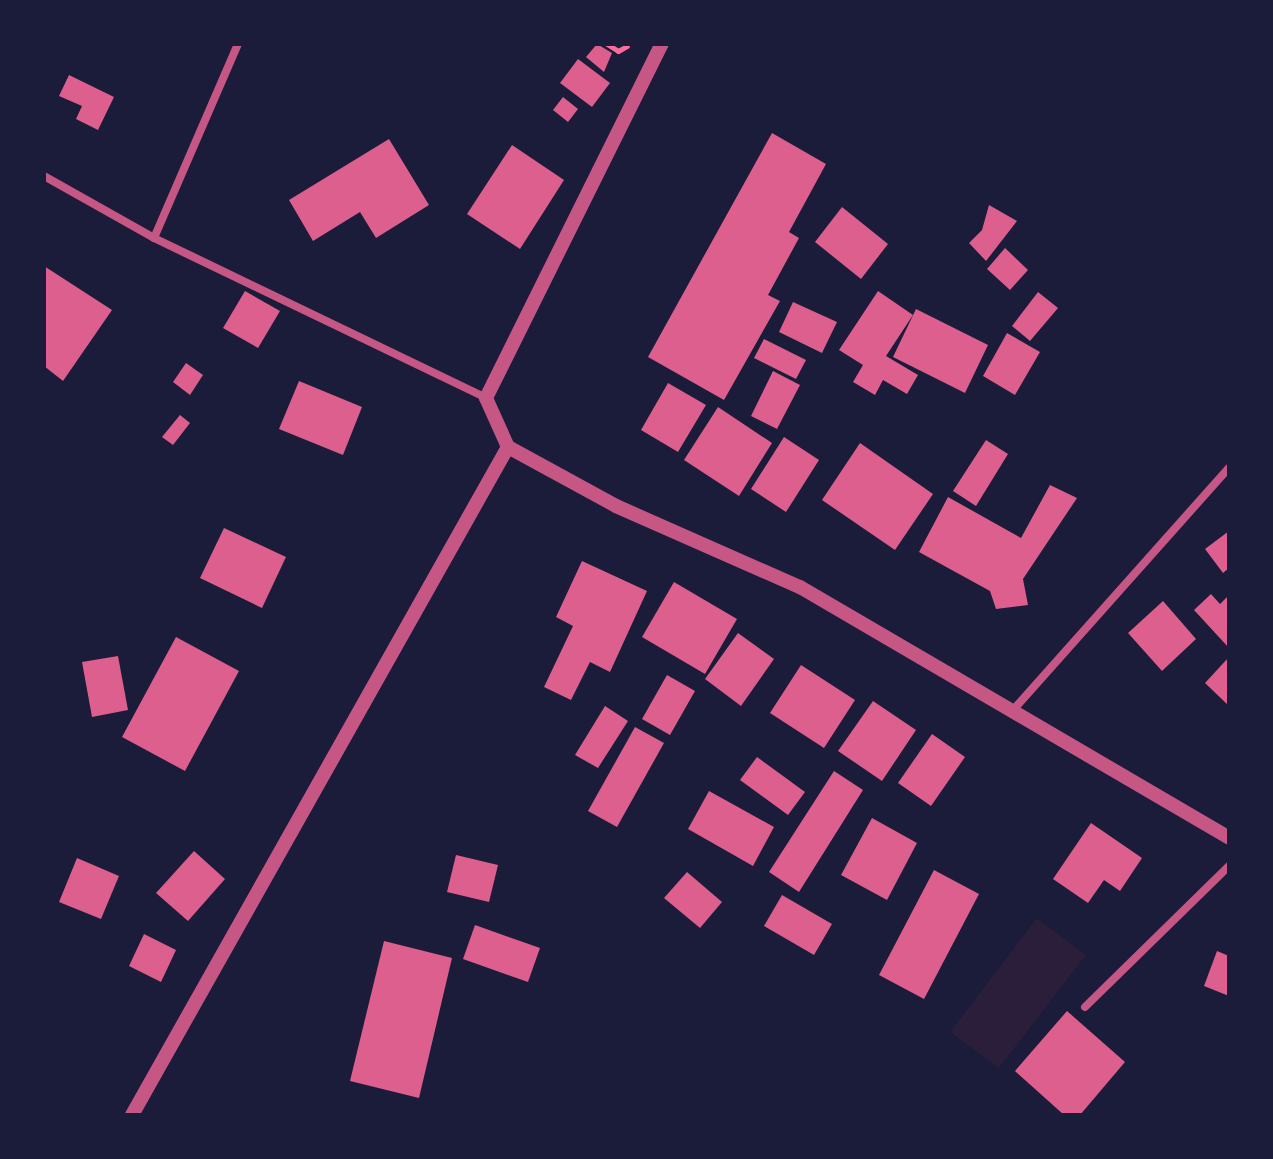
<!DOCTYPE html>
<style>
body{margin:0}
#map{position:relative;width:1273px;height:1159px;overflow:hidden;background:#1b1b3a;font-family:"Golos Text",sans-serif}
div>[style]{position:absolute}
.green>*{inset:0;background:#2a1e3b}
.building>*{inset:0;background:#dd5f8e}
.path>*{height:5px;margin:-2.5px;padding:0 2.5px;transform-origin:2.5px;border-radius:2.5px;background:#ff6b9d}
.minor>*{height:8px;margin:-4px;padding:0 4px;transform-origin:4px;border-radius:4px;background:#c65784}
.tertiary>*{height:14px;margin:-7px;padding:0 7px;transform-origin:7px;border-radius:7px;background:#c65784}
span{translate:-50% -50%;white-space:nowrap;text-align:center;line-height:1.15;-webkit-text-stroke:6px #1b1b3a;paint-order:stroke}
.frame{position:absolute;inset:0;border:46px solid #1b1b3a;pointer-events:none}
</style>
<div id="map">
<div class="green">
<i style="clip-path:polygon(1037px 918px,1086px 955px,999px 1068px,950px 1032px)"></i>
</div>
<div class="building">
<i style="clip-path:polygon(597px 44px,612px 53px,604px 72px,586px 57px)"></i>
<i style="clip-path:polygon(578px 59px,610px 83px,592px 107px,560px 83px)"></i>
<i style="clip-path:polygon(69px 75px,114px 97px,98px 130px,76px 119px,82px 106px,59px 96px)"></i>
<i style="clip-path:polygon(563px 97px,578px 109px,568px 122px,553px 110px)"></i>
<i style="clip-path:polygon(772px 133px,826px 164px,789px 232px,799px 238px,768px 295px,780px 301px,724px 400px,648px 357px)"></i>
<i style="clip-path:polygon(389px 139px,429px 205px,376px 238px,360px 212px,313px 241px,289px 200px)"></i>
<i style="clip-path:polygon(512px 145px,564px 180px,520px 249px,467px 214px)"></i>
<i style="clip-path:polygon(989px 205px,1017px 221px,986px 261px,969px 243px,982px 230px)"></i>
<i style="clip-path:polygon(842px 207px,888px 244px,861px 279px,815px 242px)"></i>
<i style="clip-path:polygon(1005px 248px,1028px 270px,1010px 290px,987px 269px)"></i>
<i style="clip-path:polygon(44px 266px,112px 310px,63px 381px,44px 366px)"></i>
<i style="clip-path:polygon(245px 291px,280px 311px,258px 348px,223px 328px)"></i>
<i style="clip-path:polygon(878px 291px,913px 315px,886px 356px,918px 375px,907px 394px,883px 380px,875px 395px,853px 382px,863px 365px,839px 350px)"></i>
<i style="clip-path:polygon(1038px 292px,1058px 308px,1030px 341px,1012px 326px)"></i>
<i style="clip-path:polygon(793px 302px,837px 322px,822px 353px,779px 332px)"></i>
<i style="clip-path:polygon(916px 309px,988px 345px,965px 393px,893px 357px)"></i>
<i style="clip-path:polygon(1007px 333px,1040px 352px,1015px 395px,983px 376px)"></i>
<i style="clip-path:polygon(764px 339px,806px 360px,796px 379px,754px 358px)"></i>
<i style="clip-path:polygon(186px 363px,203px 375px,190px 395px,173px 382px)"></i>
<i style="clip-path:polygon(773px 371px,800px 385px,777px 429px,751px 416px)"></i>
<i style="clip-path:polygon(299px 381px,362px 407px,343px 455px,279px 429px)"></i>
<i style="clip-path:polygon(668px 383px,706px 405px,678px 452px,641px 430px)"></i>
<i style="clip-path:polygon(718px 407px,772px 443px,739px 496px,684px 460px)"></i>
<i style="clip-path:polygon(180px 415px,190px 423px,173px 445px,162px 437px)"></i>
<i style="clip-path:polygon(784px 437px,819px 460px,786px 512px,751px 489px)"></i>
<i style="clip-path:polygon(986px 440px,1008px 454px,976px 506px,953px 491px)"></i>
<i style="clip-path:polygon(860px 443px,933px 494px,895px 550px,822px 500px)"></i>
<i style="clip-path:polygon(1050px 485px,1077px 498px,1023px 579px,1028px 605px,996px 609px,990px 591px,919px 552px,948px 497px,1021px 538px)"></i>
<i style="clip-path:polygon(224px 528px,286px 557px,262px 608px,200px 578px)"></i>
<i style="clip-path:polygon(1229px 531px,1229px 568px,1223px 573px,1205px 549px)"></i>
<i style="clip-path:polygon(582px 561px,647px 591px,610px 672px,590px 662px,571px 700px,544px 687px,573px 626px,556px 617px)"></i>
<i style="clip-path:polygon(674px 582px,737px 619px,705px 674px,642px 637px)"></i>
<i style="clip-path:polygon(1211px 594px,1220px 604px,1229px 595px,1229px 648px,1194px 610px)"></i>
<i style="clip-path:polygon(1163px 601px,1196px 639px,1162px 671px,1128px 633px)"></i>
<i style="clip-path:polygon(738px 633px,774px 659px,741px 706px,705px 679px)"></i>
<i style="clip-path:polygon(176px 637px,239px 671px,185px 771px,122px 737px)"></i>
<i style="clip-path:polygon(118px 656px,128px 710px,92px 717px,82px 662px)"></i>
<i style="clip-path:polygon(1229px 657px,1229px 706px,1205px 683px)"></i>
<i style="clip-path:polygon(801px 665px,855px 700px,824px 748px,770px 713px)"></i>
<i style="clip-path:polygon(667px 675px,695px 691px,670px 735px,642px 719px)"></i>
<i style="clip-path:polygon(873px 701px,916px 730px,882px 781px,838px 751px)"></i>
<i style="clip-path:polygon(605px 706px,628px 721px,598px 768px,575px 755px)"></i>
<i style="clip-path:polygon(635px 727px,664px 743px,617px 827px,588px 811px)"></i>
<i style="clip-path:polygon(932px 734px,965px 757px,931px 806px,898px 783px)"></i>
<i style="clip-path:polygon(757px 757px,805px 792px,788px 815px,740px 780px)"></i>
<i style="clip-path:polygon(834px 771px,863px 790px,799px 892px,769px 872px)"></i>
<i style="clip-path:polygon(709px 791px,774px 827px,753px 866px,688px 829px)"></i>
<i style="clip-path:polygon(872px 818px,917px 843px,887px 900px,841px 875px)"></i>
<i style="clip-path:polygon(1091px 823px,1142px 858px,1120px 891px,1104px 880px,1088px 903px,1053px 879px)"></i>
<i style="clip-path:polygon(194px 851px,225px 879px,188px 921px,156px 893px)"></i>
<i style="clip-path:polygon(456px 855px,498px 865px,489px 902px,447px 892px)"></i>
<i style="clip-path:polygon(77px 858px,119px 876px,101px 919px,59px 902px)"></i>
<i style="clip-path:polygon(934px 870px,979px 894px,924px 999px,879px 975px)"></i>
<i style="clip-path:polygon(687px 872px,722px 902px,700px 928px,664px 898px)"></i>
<i style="clip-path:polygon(782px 895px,832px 924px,814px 955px,764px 926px)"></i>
<i style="clip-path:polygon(475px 925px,540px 948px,528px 982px,463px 959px)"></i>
<i style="clip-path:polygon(144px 934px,176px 950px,161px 982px,129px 966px)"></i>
<i style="clip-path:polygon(384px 941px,452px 958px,419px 1098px,350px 1081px)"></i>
<i style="clip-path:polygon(1217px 951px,1229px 956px,1229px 996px,1204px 986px)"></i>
<i style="clip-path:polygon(1067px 1011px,1125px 1062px,1080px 1115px,1064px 1115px,1015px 1071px)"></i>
</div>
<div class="path">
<i style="left:607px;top:44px;width:13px;rotate:32deg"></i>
<i style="left:618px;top:51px;width:10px;rotate:-29deg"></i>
</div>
<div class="minor">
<i style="left:44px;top:176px;width:126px;rotate:29.4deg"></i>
<i style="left:154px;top:238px;width:369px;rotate:25.7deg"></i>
<i style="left:154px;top:238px;width:211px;rotate:-66.6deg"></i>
<i style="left:1014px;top:709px;width:323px;rotate:-48.3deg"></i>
<i style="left:1085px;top:1007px;width:202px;rotate:-44.4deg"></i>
</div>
<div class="tertiary">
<i style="left:508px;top:447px;width:123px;rotate:28.6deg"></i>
<i style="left:616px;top:506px;width:201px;rotate:23.8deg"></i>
<i style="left:800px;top:587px;width:497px;rotate:30.3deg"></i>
<i style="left:132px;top:1115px;width:767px;rotate:-60.63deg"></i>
<i style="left:508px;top:447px;width:54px;rotate:-114.2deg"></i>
<i style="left:486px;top:398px;width:395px;rotate:-63.6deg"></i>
</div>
<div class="frame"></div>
</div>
